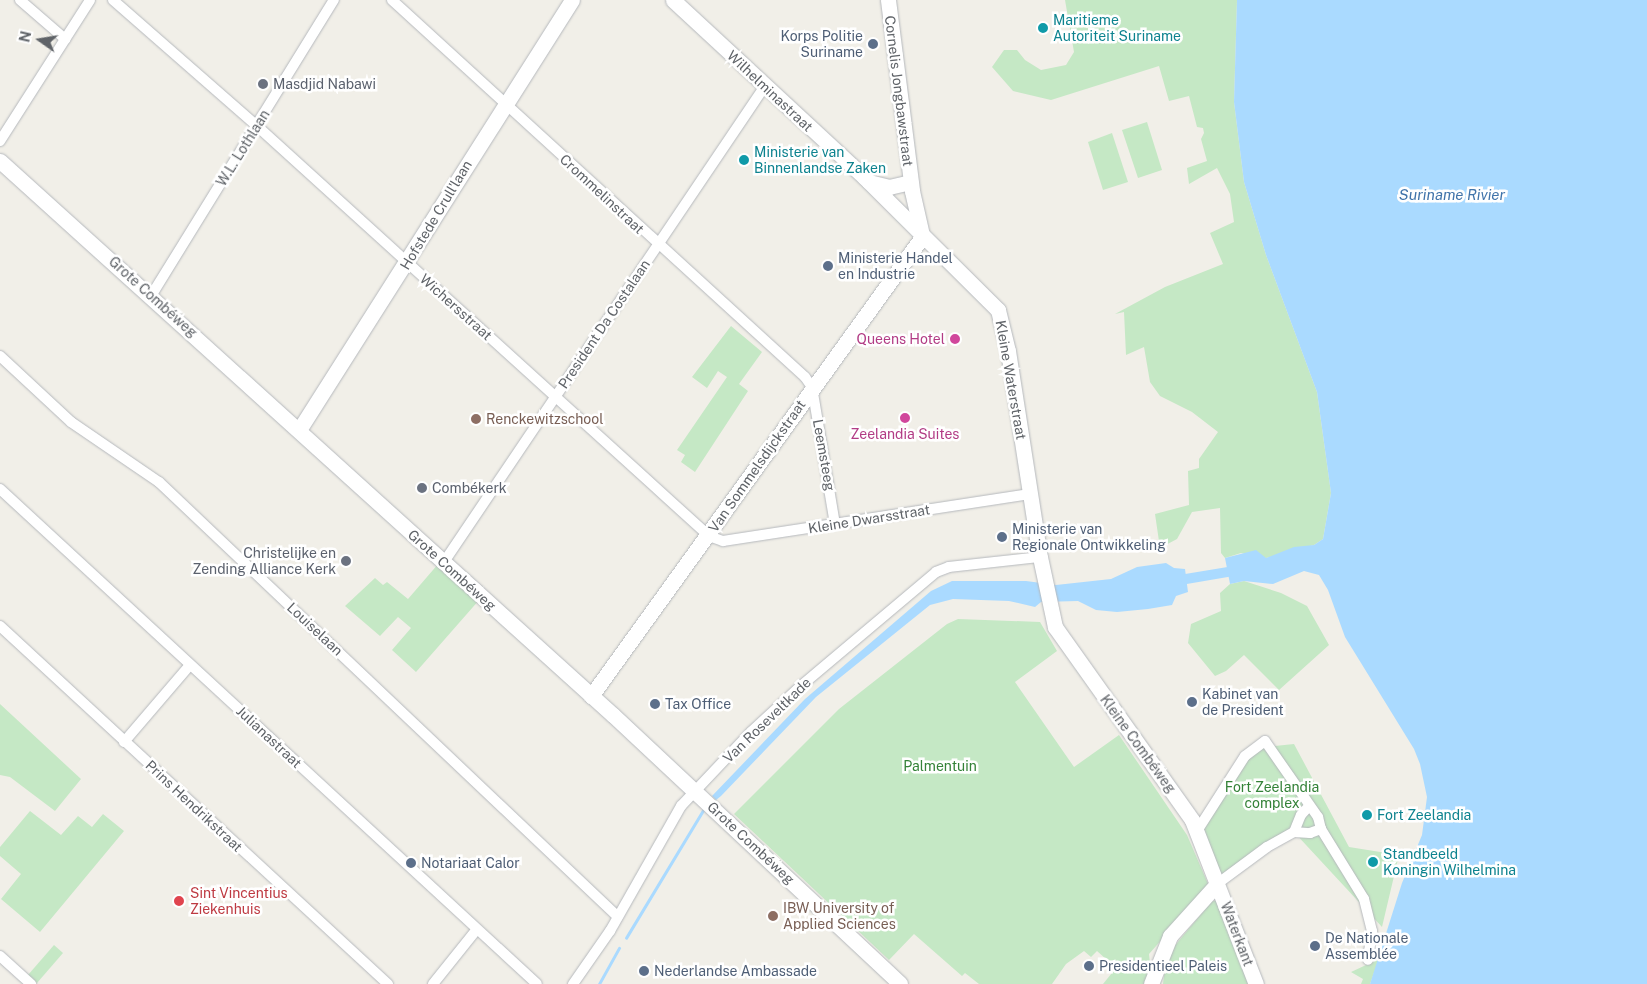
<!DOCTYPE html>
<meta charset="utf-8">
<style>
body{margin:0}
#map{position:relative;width:1647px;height:984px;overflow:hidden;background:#f1efe8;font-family:"Public Sans",sans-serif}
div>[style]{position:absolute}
.green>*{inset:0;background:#c5e8c5}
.water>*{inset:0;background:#aadaff}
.stream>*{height:2.5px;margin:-1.25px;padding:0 1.25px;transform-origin:1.25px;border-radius:1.25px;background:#aadaff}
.canal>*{height:10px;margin:-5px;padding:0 5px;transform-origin:5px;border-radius:5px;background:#aadaff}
.roads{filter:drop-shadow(0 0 1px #b5b8bc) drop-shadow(0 0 1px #b5b8bc)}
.street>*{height:10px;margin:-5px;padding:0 5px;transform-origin:5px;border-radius:5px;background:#fff}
.secondary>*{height:15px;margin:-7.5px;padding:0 7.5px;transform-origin:7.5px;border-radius:7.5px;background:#fff}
.dots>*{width:14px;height:14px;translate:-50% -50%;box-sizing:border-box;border:2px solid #fff;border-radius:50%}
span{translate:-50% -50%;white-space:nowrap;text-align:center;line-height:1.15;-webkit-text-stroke:5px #fff;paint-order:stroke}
.culture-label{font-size:14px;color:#0d838f}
.left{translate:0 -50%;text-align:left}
.service-label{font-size:14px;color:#4e5e75}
.right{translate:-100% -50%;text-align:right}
.worship-label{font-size:14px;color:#5b616d}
.street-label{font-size:14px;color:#5f6368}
.hotel-label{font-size:14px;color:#b23c85}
.education-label{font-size:14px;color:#785e54}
.park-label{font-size:14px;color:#348238}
.health-label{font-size:14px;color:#be3a42}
.water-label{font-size:15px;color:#4174aa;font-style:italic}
.north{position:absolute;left:15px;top:15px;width:50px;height:50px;-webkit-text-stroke:4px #fff;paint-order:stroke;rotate:283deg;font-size:14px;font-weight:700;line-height:20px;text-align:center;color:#5f6368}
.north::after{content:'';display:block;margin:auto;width:18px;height:22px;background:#5f6368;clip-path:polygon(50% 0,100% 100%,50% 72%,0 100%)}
</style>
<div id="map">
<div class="green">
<i style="clip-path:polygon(1065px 0,1237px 0,1234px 102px,1244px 182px,1266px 255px,1317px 392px,1331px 493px,1323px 539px,1314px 545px,1266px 558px,1241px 553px,1225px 558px,1221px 553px,1220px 508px,1192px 512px,1177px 539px,1160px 548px,1155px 514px,1189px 505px,1188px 471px,1199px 468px,1199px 459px,1218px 432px,1192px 412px,1160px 396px,1150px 382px,1144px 347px,1126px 355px,1124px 312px,1115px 314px,1165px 287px,1223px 264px,1210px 233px,1234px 222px,1230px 194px,1217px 168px,1189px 184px,1187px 168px,1207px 161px,1201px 139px,1204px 133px,1203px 128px,1197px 127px,1189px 96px,1169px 101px,1159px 66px,1051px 100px,1013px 91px,992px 67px,1004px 50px,1017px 50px,1025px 60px,1041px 70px,1066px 65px,1074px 52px)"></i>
<i style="clip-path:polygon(1147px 122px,1162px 170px,1138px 178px,1122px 130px)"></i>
<i style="clip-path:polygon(1112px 133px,1128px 182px,1103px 190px,1088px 142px)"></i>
<i style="clip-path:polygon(731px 326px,762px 352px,739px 384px,748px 391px,695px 472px,681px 462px,685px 455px,677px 450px,727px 377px,718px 371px,707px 388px,692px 377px)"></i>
<i style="clip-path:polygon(439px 563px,480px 599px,416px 672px,392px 650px,411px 628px,398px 617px,380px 636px,345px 606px,375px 578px,383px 585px,387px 582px,408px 599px)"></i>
<i style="clip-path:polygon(1244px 581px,1281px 593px,1307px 606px,1329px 645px,1279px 690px,1244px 655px,1226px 671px,1215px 676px,1188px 643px,1191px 624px,1221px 611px,1220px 593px,1230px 584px)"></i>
<i style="clip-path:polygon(958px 619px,1040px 622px,1057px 651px,1015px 682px,1074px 767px,1119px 735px,1187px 835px,1209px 886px,1149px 954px,1151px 972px,1145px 984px,1103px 984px,1116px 968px,1097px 951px,1091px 957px,1084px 951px,1066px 964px,1052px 984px,979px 984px,965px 973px,962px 976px,914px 934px,889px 960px,734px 814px,839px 709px,947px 624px)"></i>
<i style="clip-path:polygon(0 704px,81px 779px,55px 811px,10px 777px,0 775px)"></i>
<i style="clip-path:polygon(1294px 744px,1349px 847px,1399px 855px,1382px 927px,1294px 832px,1217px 884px,1197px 831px,1256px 748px)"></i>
<i style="clip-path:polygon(30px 811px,61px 835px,78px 816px,92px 827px,103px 814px,124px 831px,40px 932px,1px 899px,21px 874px,0 856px,0 847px)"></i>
<i style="clip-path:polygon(1212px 901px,1217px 901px,1248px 984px,1163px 984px,1166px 960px,1172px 949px)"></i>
<i style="clip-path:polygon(54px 945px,63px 953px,37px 983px,28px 975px)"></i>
<i style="clip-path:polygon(1379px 959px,1370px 984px,1361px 984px,1363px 979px,1351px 972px)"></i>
</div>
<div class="water">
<i style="clip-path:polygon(1237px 0,1647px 0,1647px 984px,1370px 984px,1402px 883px,1422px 835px,1427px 797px,1420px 764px,1414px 749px,1345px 637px,1328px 590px,1319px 575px,1304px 571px,1273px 584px,1244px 581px,1230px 584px,1225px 558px,1256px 550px,1266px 558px,1294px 547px,1314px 545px,1323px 539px,1331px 493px,1317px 392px,1266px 255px,1244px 182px,1234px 102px)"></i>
<i style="clip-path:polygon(1166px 563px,1174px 568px,1185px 569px,1188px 592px,1176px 596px,1172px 605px,1148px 609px,1117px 612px,1096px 610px,1078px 601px,1041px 602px,1035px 607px,1009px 601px,953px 599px,930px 605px,816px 697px,721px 796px,716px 800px,712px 796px,805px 699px,931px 591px,952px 581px,1026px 581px,1056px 585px,1111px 579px,1137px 567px)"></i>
</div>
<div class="stream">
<i style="left:626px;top:938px;width:153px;rotate:-58.9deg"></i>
<i style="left:599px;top:984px;width:41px;rotate:-60.9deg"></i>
</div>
<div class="canal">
<i style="left:1186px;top:579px;width:43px;rotate:-9.5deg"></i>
</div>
<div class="roads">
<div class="street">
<i style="left:20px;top:0;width:60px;rotate:40.9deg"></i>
<i style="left:113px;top:0;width:191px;rotate:41.2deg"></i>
<i style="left:257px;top:126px;width:610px;rotate:42.21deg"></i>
<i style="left:709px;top:536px;width:15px;rotate:20deg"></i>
<i style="left:723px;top:541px;width:312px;rotate:-8.7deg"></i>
<i style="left:392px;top:0;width:559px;rotate:42.39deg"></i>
<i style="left:805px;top:377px;width:12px;rotate:55deg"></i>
<i style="left:812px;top:387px;width:139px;rotate:80.5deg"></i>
<i style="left:0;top:141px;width:167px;rotate:-57.4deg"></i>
<i style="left:151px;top:296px;width:348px;rotate:-58.3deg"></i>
<i style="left:0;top:356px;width:97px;rotate:42.9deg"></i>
<i style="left:71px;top:422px;width:107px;rotate:34.3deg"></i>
<i style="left:159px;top:482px;width:632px;rotate:43.46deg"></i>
<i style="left:0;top:489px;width:730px;rotate:42.67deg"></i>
<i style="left:444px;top:562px;width:574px;rotate:-56.01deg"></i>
<i style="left:0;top:626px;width:528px;rotate:42.7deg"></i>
<i style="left:124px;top:742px;width:101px;rotate:-49.4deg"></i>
<i style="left:1197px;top:831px;width:89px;rotate:-57.4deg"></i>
<i style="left:1245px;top:756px;width:25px;rotate:-37deg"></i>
<i style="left:1265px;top:741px;width:93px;rotate:55.1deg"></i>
<i style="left:1318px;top:817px;width:12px;rotate:76deg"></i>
<i style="left:1321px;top:829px;width:82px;rotate:58.4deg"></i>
<i style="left:1364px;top:899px;width:33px;rotate:76deg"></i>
<i style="left:1372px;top:931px;width:29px;rotate:98deg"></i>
<i style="left:1294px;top:832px;width:16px;rotate:4deg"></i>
<i style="left:1310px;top:833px;width:12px;rotate:-20deg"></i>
<i style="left:1217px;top:884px;width:62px;rotate:-36.5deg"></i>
<i style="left:1267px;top:847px;width:31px;rotate:-29deg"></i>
<i style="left:1294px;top:832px;width:18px;rotate:-68deg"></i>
<i style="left:1301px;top:815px;width:12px;rotate:-48deg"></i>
<i style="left:0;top:956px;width:42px;rotate:42.1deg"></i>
<i style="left:433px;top:984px;width:70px;rotate:-51.3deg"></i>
<i style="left:573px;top:984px;width:65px;rotate:-55.1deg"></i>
<i style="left:610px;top:931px;width:144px;rotate:-60.4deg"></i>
<i style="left:681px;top:806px;width:102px;rotate:-46.6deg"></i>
<i style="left:751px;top:732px;width:69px;rotate:-42.7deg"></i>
<i style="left:802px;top:685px;width:175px;rotate:-40.1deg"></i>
<i style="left:936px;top:572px;width:14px;rotate:-21deg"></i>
<i style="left:949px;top:567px;width:92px;rotate:-6.3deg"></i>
</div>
<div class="secondary">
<i style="left:673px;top:0;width:260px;rotate:42.8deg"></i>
<i style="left:864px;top:177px;width:189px;rotate:44.8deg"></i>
<i style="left:998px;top:310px;width:42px;rotate:76.3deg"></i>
<i style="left:1008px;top:351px;width:208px;rotate:81.2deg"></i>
<i style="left:1040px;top:557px;width:72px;rotate:77.9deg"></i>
<i style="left:1055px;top:627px;width:237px;rotate:54.6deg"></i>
<i style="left:1192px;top:820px;width:176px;rotate:68.7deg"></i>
<i style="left:888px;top:0;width:193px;rotate:82.8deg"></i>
<i style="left:912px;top:191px;width:45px;rotate:77.2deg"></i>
<i style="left:0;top:161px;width:826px;rotate:42.11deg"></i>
<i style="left:613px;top:715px;width:393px;rotate:43.1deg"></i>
<i style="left:869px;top:182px;width:21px;rotate:14deg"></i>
<i style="left:889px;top:187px;width:22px;rotate:-13deg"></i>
<i style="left:299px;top:430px;width:509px;rotate:-57.59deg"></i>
<i style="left:591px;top:696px;width:566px;rotate:-54.2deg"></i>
<i style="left:1151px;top:984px;width:52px;rotate:-68.4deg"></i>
<i style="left:1170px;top:936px;width:70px;rotate:-47.9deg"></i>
</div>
</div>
<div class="dots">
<i style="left:1043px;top:28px;background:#0f9aa8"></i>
<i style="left:873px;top:44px;background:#5c6f8a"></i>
<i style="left:263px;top:84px;background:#6b7280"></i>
<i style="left:744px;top:160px;background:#0f9aa8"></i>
<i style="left:828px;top:266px;background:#5c6f8a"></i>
<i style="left:955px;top:339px;background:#d1479c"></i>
<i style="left:905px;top:418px;background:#d1479c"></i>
<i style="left:476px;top:419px;background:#8d6e63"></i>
<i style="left:422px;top:488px;background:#6b7280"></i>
<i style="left:1002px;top:537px;background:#5c6f8a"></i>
<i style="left:346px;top:561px;background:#6b7280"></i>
<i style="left:1192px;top:702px;background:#5c6f8a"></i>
<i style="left:655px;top:704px;background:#5c6f8a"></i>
<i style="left:1367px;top:815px;background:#0f9aa8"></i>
<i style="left:1373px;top:862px;background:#0f9aa8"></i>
<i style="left:411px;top:863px;background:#5c6f8a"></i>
<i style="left:179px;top:901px;background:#e0444e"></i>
<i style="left:773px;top:916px;background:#8d6e63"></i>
<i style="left:1315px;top:946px;background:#5c6f8a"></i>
<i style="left:1089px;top:966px;background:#5c6f8a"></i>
<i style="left:644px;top:971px;background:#5c6f8a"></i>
</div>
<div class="culture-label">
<span class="left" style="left:1053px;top:28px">Maritieme<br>Autoriteit Suriname</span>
<span class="left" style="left:754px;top:160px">Ministerie van<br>Binnenlandse Zaken</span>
<span class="left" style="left:1377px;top:815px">Fort Zeelandia</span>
<span class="left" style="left:1383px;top:862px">Standbeeld<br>Koningin Wilhelmina</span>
</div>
<div class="service-label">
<span class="right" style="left:863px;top:44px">Korps Politie<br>Suriname</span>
<span class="left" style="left:838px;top:266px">Ministerie Handel<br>en Industrie</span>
<span class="left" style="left:1012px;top:537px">Ministerie van<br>Regionale Ontwikkeling</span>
<span class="left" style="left:1202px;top:702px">Kabinet van<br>de President</span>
<span class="left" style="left:665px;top:704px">Tax Office</span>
<span class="left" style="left:421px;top:863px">Notariaat Calor</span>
<span class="left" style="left:1325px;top:946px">De Nationale<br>Assemblée</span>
<span class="left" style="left:1099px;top:966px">Presidentieel Paleis</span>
<span class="left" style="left:654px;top:971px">Nederlandse Ambassade</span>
</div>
<div class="worship-label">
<span class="left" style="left:273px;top:84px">Masdjid Nabawi</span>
<span class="left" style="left:432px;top:488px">Combékerk</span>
<span class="right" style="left:336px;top:561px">Christelijke en<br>Zending Alliance Kerk</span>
</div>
<div class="street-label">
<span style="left:770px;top:91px;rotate:43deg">Wilhelminastraat</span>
<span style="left:899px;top:91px;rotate:83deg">Cornelis Jongbawstraat</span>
<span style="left:243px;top:148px;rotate:-58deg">W.L. Lothlaan</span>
<span style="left:602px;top:194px;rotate:43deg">Crommelinstraat</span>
<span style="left:436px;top:215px;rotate:-59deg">Hofstede Crull'laan</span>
<span style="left:153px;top:297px;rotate:42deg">Grote Combéweg</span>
<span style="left:456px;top:307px;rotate:42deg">Wichersstraat</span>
<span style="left:604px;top:324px;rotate:-56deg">President Da Costalaan</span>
<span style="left:1011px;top:380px;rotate:80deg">Kleine Waterstraat</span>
<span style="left:824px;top:455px;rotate:80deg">Leemsteeg</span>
<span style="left:757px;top:466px;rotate:-55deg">Van Sommelsdijckstraat</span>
<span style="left:869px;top:519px;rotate:-9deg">Kleine Dwarsstraat</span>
<span style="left:452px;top:570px;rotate:42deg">Grote Combéweg</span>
<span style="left:315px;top:629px;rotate:43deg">Louiselaan</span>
<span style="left:767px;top:720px;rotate:-44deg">Van Roseveltkade</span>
<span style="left:269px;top:737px;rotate:43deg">Julianastraat</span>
<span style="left:1138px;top:744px;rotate:54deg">Kleine Combéweg</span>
<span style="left:194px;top:806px;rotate:43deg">Prins Hendrikstraat</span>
<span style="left:751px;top:843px;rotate:43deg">Grote Combéweg</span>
<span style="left:1237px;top:934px;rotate:69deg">Waterkant</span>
</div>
<div class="hotel-label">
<span class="right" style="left:945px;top:339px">Queens Hotel</span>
<span style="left:905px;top:434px">Zeelandia Suites</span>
</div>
<div class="education-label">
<span class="left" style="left:486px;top:419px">Renckewitzschool</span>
<span class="left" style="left:783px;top:916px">IBW University of<br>Applied Sciences</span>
</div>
<div class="park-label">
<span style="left:940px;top:766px">Palmentuin</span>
<span style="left:1272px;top:795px">Fort Zeelandia<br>complex</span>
</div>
<div class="health-label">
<span class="left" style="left:190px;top:901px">Sint Vincentius<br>Ziekenhuis</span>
</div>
<div class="water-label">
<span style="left:1452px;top:195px">Suriname Rivier</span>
</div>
<div class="north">N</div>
</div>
